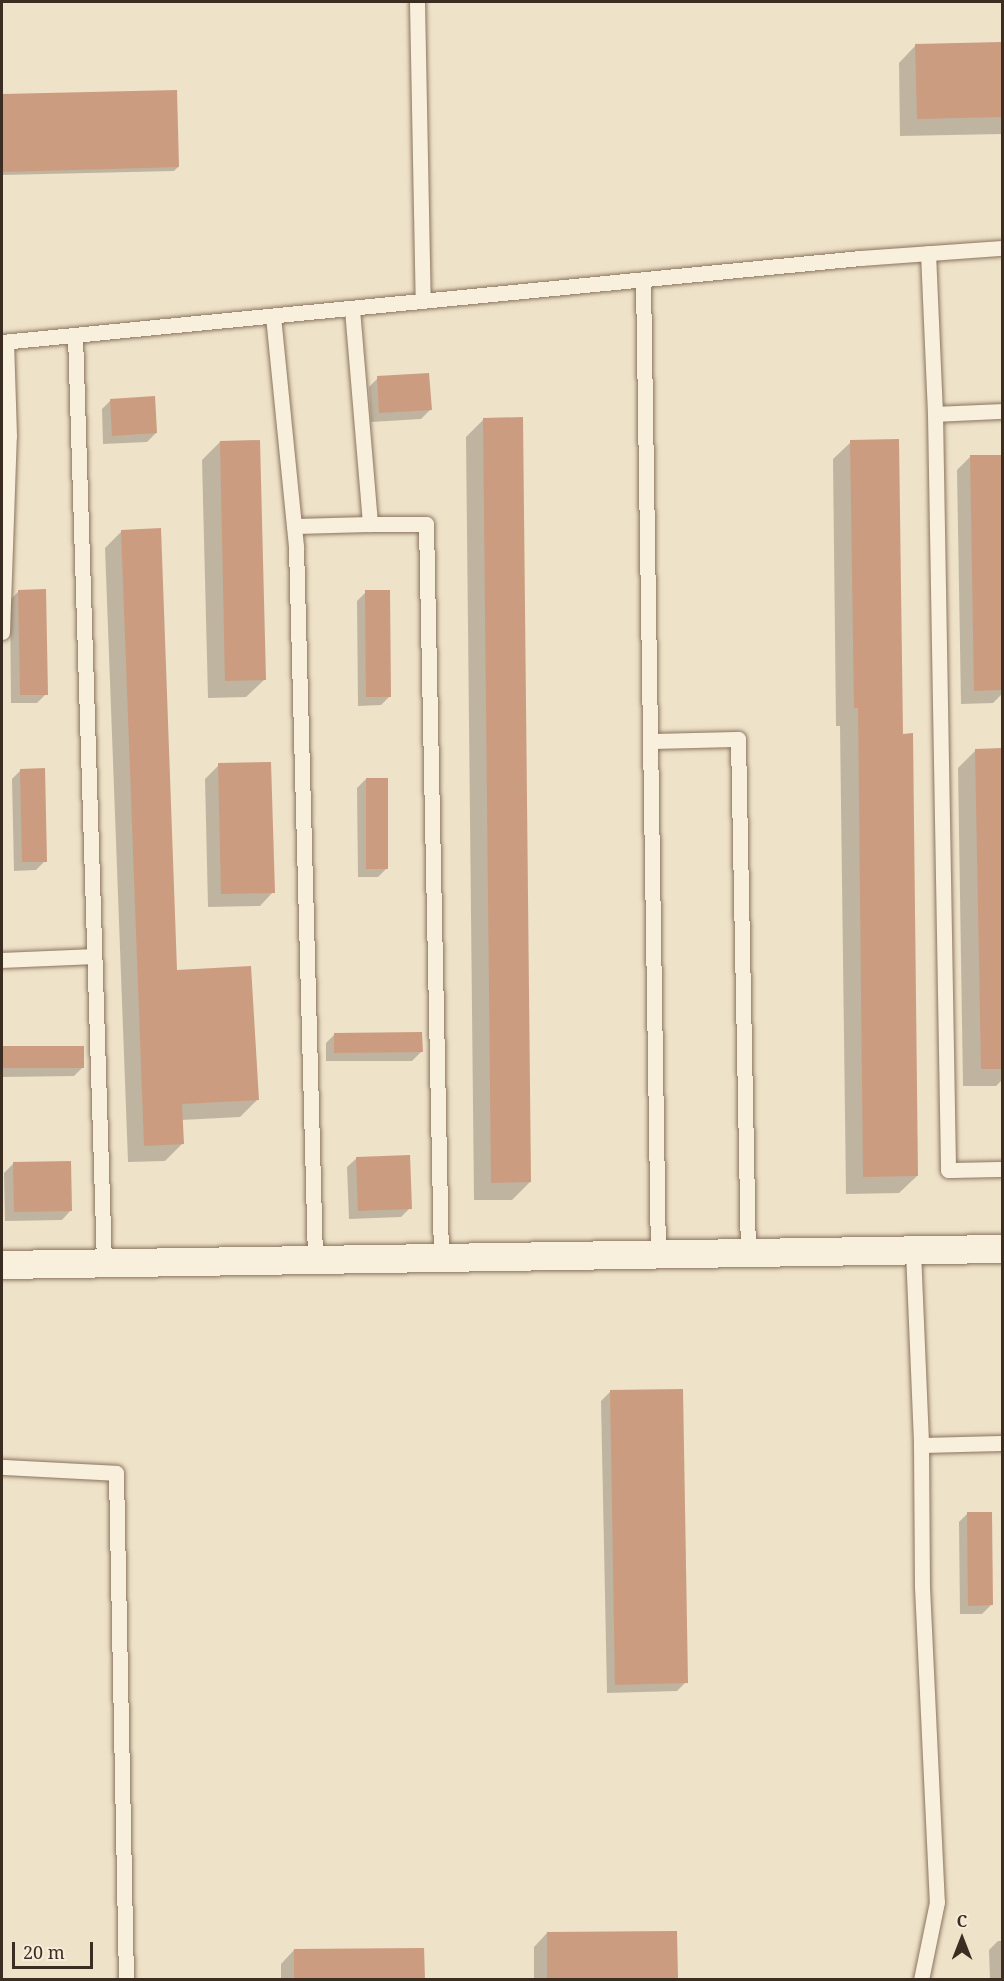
<!DOCTYPE html>
<meta charset="utf-8">
<style>
body{margin:0}
#map{position:relative;width:1004px;height:1981px;overflow:hidden;background:#eee2c9;font-family:"Noto Serif",serif}
div>[style]{position:absolute}
.shadow>*{inset:0;background:#0003}
.building>*{inset:0;background:#cc9c80}
.roads{filter:drop-shadow(0 0 2px #8b745e) drop-shadow(0 0 2px #8b745e)}
.service>*{height:15px;margin:-7.5px;padding:0 7.5px;transform-origin:7.5px;border-radius:7.5px;background:#f9efdd}
.minor>*{height:28px;margin:-14px;padding:0 14px;transform-origin:14px;border-radius:14px;background:#f9efdd}
span{translate:-50% -50%;white-space:nowrap;text-align:center;line-height:1.15;-webkit-text-stroke:6px #f6ecd9;paint-order:stroke}
.frame{position:absolute;inset:0;border:3px solid #3b2d21;pointer-events:none}
.north{position:absolute;left:932px;top:1909px;width:60px;height:60px;-webkit-text-stroke:4px #f6ecd9;paint-order:stroke;rotate:0deg;font-size:16px;font-weight:700;line-height:24px;text-align:center;color:#3b2d21}
.north::after{content:'';display:block;margin:auto;width:21px;height:27px;background:#3b2d21;clip-path:polygon(50% 0,100% 100%,50% 72%,0 100%)}
.scale{position:absolute;left:12px;top:1942px;width:81px;height:27px;box-sizing:border-box;border:3px solid #3b2d21;border-top:0;padding-left:8px;font-size:18px;line-height:21px;white-space:nowrap;color:#3b2d21;-webkit-text-stroke:4px #f6ecd9;paint-order:stroke}
</style>
<div id="map">
<div class="shadow">
<i style="clip-path:polygon(1002px 43px,1002px 134px,900px 136px,899px 63px,916px 45px)"></i>
<i style="clip-path:polygon(176px 92px,178px 167px,174px 171px,2px 175px,2px 96px)"></i>
<i style="clip-path:polygon(378px 378px,430px 410px,421px 419px,371px 422px,369px 387px)"></i>
<i style="clip-path:polygon(111px 400px,156px 433px,147px 442px,103px 444px,102px 409px)"></i>
<i style="clip-path:polygon(484px 419px,530px 1182px,512px 1200px,474px 1200px,466px 437px)"></i>
<i style="clip-path:polygon(220px 442px,264px 680px,246px 697px,208px 698px,202px 460px)"></i>
<i style="clip-path:polygon(851px 442px,901px 735px,917px 1176px,899px 1193px,846px 1194px,840px 726px,836px 726px,833px 459px)"></i>
<i style="clip-path:polygon(1002px 456px,1002px 694px,993px 703px,961px 704px,957px 470px,970px 457px)"></i>
<i style="clip-path:polygon(122px 531px,176px 972px,257px 1100px,240px 1117px,181px 1120px,182px 1144px,165px 1161px,128px 1162px,105px 548px)"></i>
<i style="clip-path:polygon(19px 591px,46px 694px,37px 703px,11px 703px,10px 600px)"></i>
<i style="clip-path:polygon(366px 592px,390px 696px,381px 705px,358px 706px,357px 601px)"></i>
<i style="clip-path:polygon(1002px 750px,1002px 1080px,996px 1086px,963px 1086px,958px 768px,975px 751px)"></i>
<i style="clip-path:polygon(219px 765px,273px 892px,260px 906px,208px 907px,205px 779px)"></i>
<i style="clip-path:polygon(21px 770px,45px 861px,36px 870px,14px 871px,12px 779px)"></i>
<i style="clip-path:polygon(366px 779px,387px 868px,378px 877px,358px 877px,357px 788px)"></i>
<i style="clip-path:polygon(335px 1034px,421px 1052px,412px 1061px,326px 1061px,326px 1043px)"></i>
<i style="clip-path:polygon(83px 1047px,83px 1067px,74px 1076px,2px 1077px,2px 1048px)"></i>
<i style="clip-path:polygon(357px 1158px,410px 1208px,401px 1217px,349px 1219px,347px 1167px)"></i>
<i style="clip-path:polygon(13px 1164px,71px 1210px,62px 1220px,5px 1221px,4px 1173px)"></i>
<i style="clip-path:polygon(610px 1392px,686px 1682px,677px 1691px,607px 1693px,601px 1401px)"></i>
<i style="clip-path:polygon(968px 1513px,991px 1605px,982px 1614px,960px 1614px,959px 1522px)"></i>
<i style="clip-path:polygon(547px 1933px,676px 1977px,673px 1980px,534px 1980px,534px 1947px)"></i>
<i style="clip-path:polygon(998px 1941px,1002px 1941px,1002px 1980px,990px 1980px,989px 1950px)"></i>
<i style="clip-path:polygon(294px 1950px,423px 1980px,281px 1980px,281px 1964px)"></i>
</div>
<div class="building">
<i style="clip-path:polygon(1002px 42px,1002px 117px,917px 119px,915px 44px)"></i>
<i style="clip-path:polygon(177px 90px,179px 167px,2px 172px,2px 94px)"></i>
<i style="clip-path:polygon(429px 373px,432px 410px,379px 413px,377px 376px)"></i>
<i style="clip-path:polygon(155px 396px,157px 433px,112px 436px,110px 399px)"></i>
<i style="clip-path:polygon(523px 417px,531px 1182px,491px 1183px,483px 418px)"></i>
<i style="clip-path:polygon(899px 439px,903px 734px,913px 733px,918px 1176px,863px 1177px,858px 708px,854px 708px,850px 440px)"></i>
<i style="clip-path:polygon(260px 440px,266px 680px,225px 681px,220px 441px)"></i>
<i style="clip-path:polygon(970px 455px,1002px 455px,1002px 690px,974px 691px)"></i>
<i style="clip-path:polygon(161px 528px,177px 970px,251px 966px,259px 1100px,182px 1104px,184px 1144px,144px 1146px,121px 530px)"></i>
<i style="clip-path:polygon(46px 589px,48px 695px,20px 695px,18px 590px)"></i>
<i style="clip-path:polygon(365px 590px,390px 590px,391px 697px,366px 697px)"></i>
<i style="clip-path:polygon(1002px 748px,1002px 1069px,981px 1069px,975px 749px)"></i>
<i style="clip-path:polygon(271px 762px,275px 893px,221px 894px,218px 763px)"></i>
<i style="clip-path:polygon(45px 768px,47px 862px,22px 862px,20px 769px)"></i>
<i style="clip-path:polygon(366px 778px,388px 778px,388px 869px,366px 869px)"></i>
<i style="clip-path:polygon(422px 1032px,423px 1052px,334px 1053px,334px 1033px)"></i>
<i style="clip-path:polygon(2px 1046px,84px 1046px,84px 1068px,2px 1068px)"></i>
<i style="clip-path:polygon(410px 1155px,412px 1209px,358px 1211px,356px 1157px)"></i>
<i style="clip-path:polygon(71px 1161px,72px 1211px,14px 1212px,13px 1162px)"></i>
<i style="clip-path:polygon(683px 1389px,688px 1683px,615px 1685px,610px 1390px)"></i>
<i style="clip-path:polygon(967px 1512px,992px 1512px,993px 1605px,968px 1606px)"></i>
<i style="clip-path:polygon(677px 1931px,678px 1978px,547px 1979px,547px 1932px)"></i>
<i style="clip-path:polygon(424px 1948px,425px 1980px,294px 1980px,294px 1949px)"></i>
</div>
<div class="roads">
<div class="service">
<i style="left:417px;top:2px;width:299px;rotate:88.9deg"></i>
<i style="left:928px;top:253px;width:161px;rotate:87.5deg"></i>
<i style="left:935px;top:414px;width:756px;rotate:89.01deg"></i>
<i style="left:948px;top:1170px;width:54px;rotate:-1.1deg"></i>
<i style="left:643px;top:280px;width:975px;rotate:89.12deg"></i>
<i style="left:352px;top:309px;width:216px;rotate:85.2deg"></i>
<i style="left:370px;top:524px;width:56px"></i>
<i style="left:426px;top:524px;width:734px;rotate:88.83deg"></i>
<i style="left:273px;top:316px;width:232px;rotate:84.3deg"></i>
<i style="left:296px;top:547px;width:713px;rotate:88.47deg"></i>
<i style="left:75px;top:335px;width:928px;rotate:88.21deg"></i>
<i style="left:2px;top:342px;width:863px;rotate:-5.59deg"></i>
<i style="left:861px;top:258px;width:141px;rotate:-4.1deg"></i>
<i style="left:935px;top:414px;width:67px;rotate:-2.6deg"></i>
<i style="left:294px;top:526px;width:76px;rotate:-1.5deg"></i>
<i style="left:2px;top:632px;width:196px;rotate:-88deg"></i>
<i style="left:9px;top:436px;width:94px;rotate:-91.8deg"></i>
<i style="left:650px;top:741px;width:88px;rotate:-1.3deg"></i>
<i style="left:738px;top:739px;width:515px;rotate:88.89deg"></i>
<i style="left:2px;top:960px;width:92px;rotate:-2.5deg"></i>
<i style="left:913px;top:1251px;width:194px;rotate:87.6deg"></i>
<i style="left:921px;top:1445px;width:142px;rotate:89.6deg"></i>
<i style="left:922px;top:1587px;width:315px;rotate:87.3deg"></i>
<i style="left:937px;top:1902px;width:80px;rotate:101.6deg"></i>
<i style="left:921px;top:1445px;width:81px;rotate:-1.4deg"></i>
<i style="left:2px;top:1467px;width:114px;rotate:3deg"></i>
<i style="left:116px;top:1473px;width:507px;rotate:88.87deg"></i>
</div>
<div class="minor">
<i style="left:2px;top:1265px;width:1000px;rotate:-0.92deg"></i>
</div>
</div>
<div class="frame"></div>
<div class="north">С</div>
<div class="scale">20 m</div>
</div>
